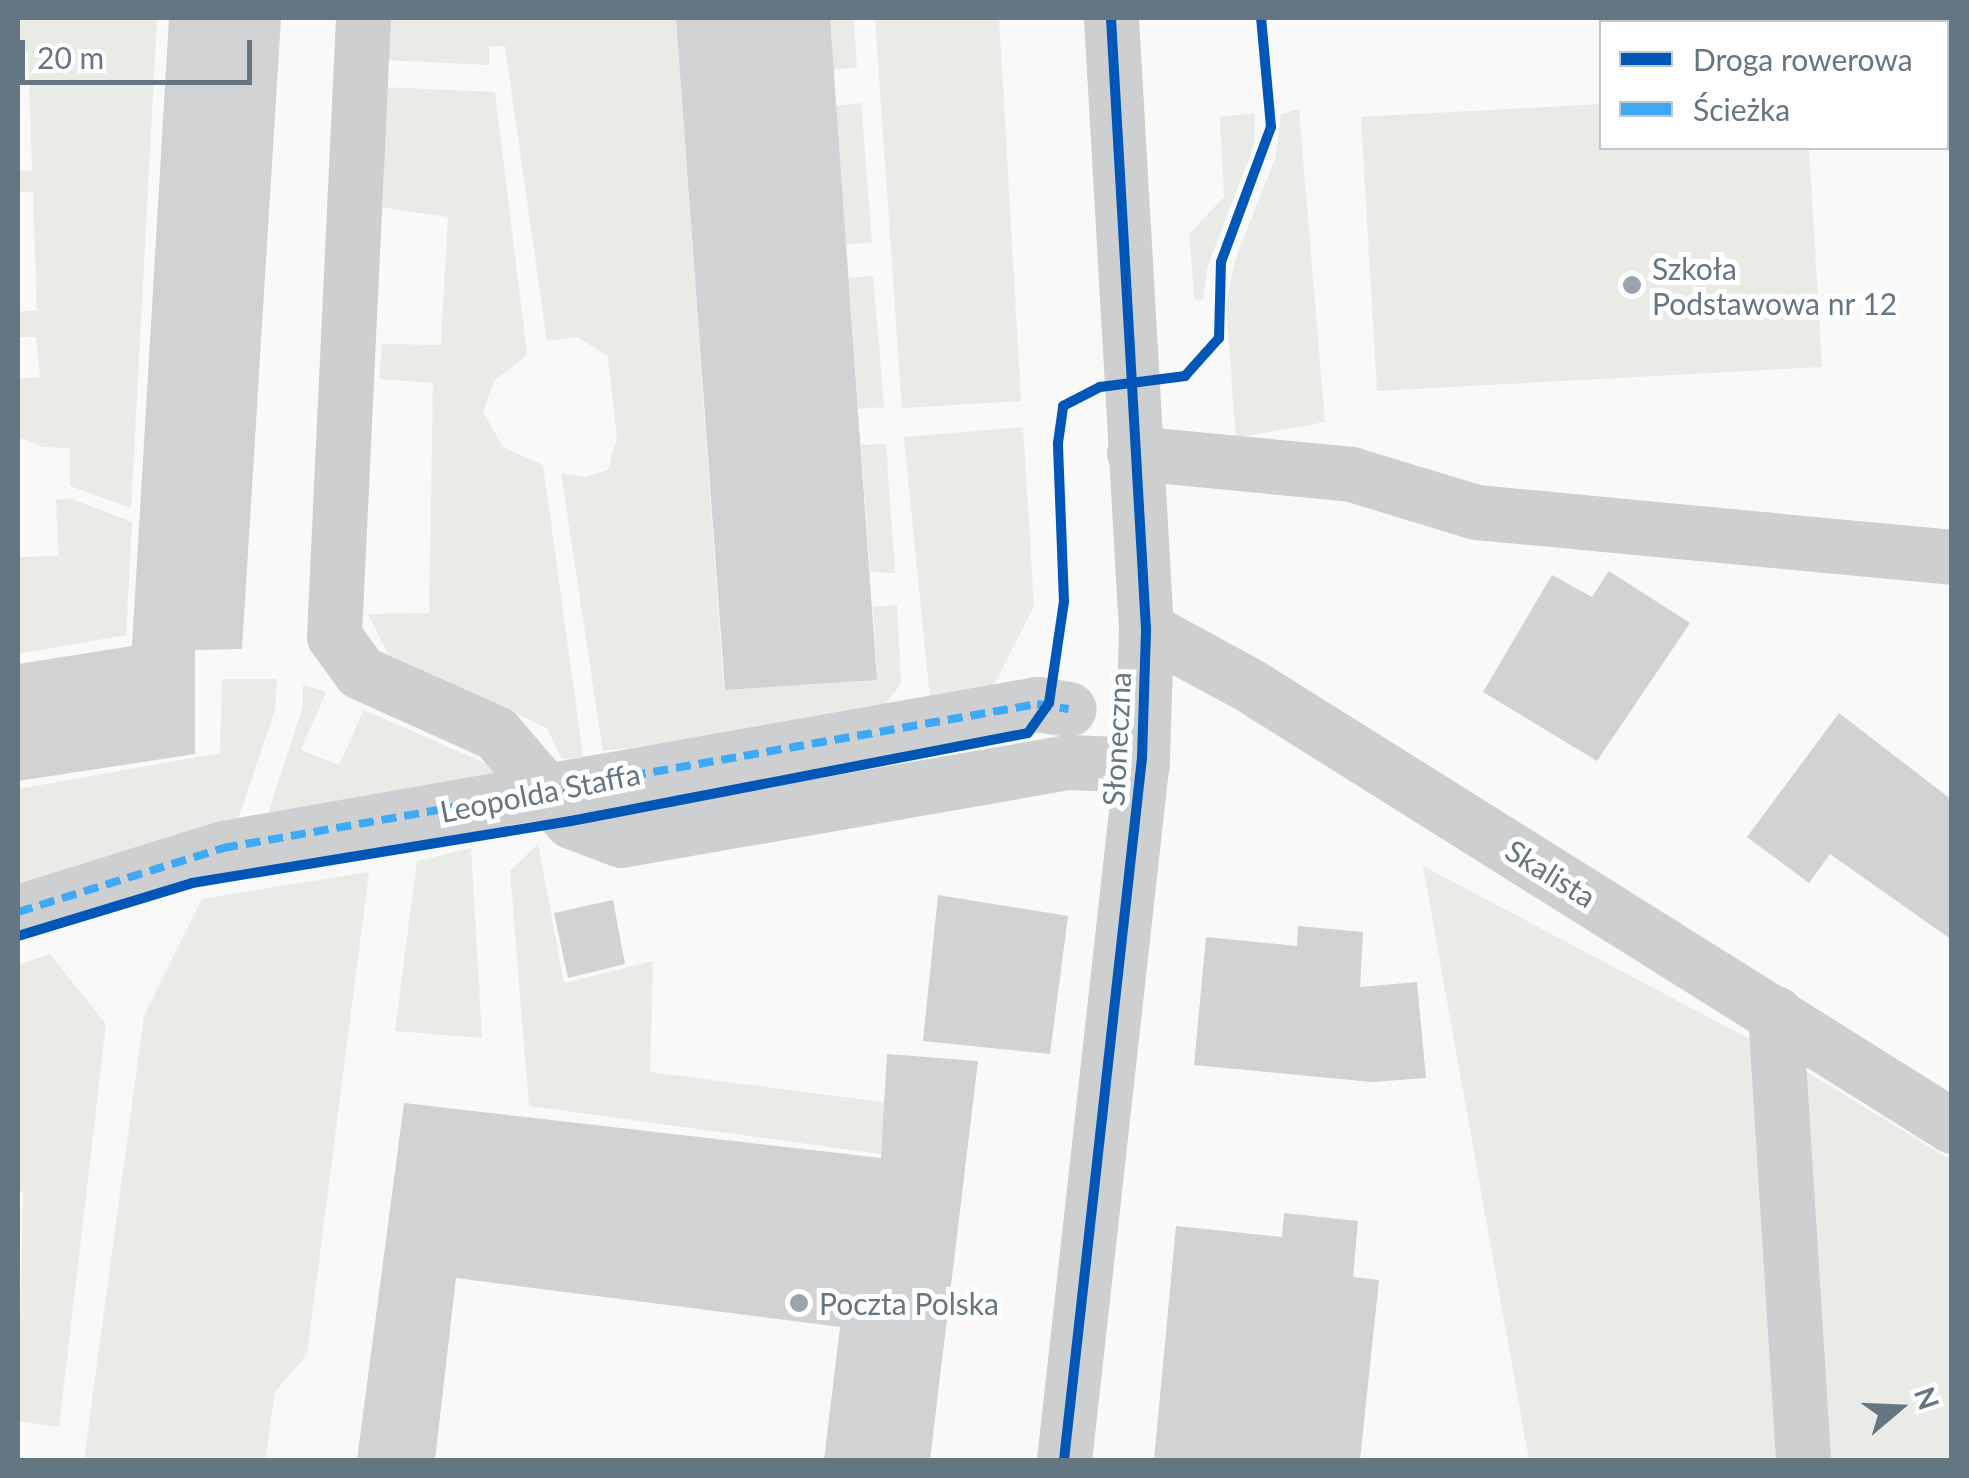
<!DOCTYPE html>
<meta charset="utf-8">
<style>
body{margin:0}
#map{position:relative;width:1969px;height:1478px;overflow:hidden;background:#f9f9f9;font-family:Lato,sans-serif}
div>[style]{position:absolute}
.green>*{inset:0;background:#e8ebe6}
.building>*{inset:0;background:#d0d2d3}
.minor>*{height:55px;margin:-27.5px;padding:0 27.5px;transform-origin:27.5px;border-radius:27.5px;background:#cecfd0}
.quiet>*{height:8px;margin-top:-4px;transform-origin:0;background:repeating-linear-gradient(90deg,#3fa9f5 0 15px,transparent 0 23px)}
.cycleway>*{height:10px;margin:-5px;padding:0 5px;transform-origin:5px;border-radius:5px;background:#0057b8}
.dots>*{width:28px;height:28px;translate:-50% -50%;box-sizing:border-box;border:5px solid #fff;border-radius:50%}
span{translate:-50% -50%;white-space:nowrap;text-align:center;line-height:1.15;-webkit-text-stroke:10px #fff;paint-order:stroke}
.poi-label{font-size:30px;color:#657683}
.left{translate:0 -50%;text-align:left}
.street-label{font-size:30px;color:#657683}
.frame{position:absolute;inset:0;border:20px solid #657683;pointer-events:none}
.legend{position:absolute;left:1599px;top:20px;width:350px;height:130px;box-sizing:border-box;background:#fff;border:2px solid #c1c8cd;margin:0;padding:12px 18px;list-style:none;font-size:30px;color:#657683}
.legend li{display:flex;align-items:center;gap:20px;height:50px}
.legend b{width:50px;border:2px solid #c1c8cd}
.north{position:absolute;left:1849px;top:1358px;width:100px;height:100px;-webkit-text-stroke:8px #fff;paint-order:stroke;rotate:71deg;font-size:28px;font-weight:700;line-height:40px;text-align:center;color:#657683}
.north::after{content:'';display:block;margin:auto;width:35px;height:45px;background:#657683;clip-path:polygon(50% 0,100% 100%,50% 72%,0 100%)}
.scale{position:absolute;left:20px;top:40px;width:232px;height:45px;box-sizing:border-box;border:5px solid #657683;border-top:0;padding-left:12px;font-size:30px;line-height:35px;white-space:nowrap;color:#657683;-webkit-text-stroke:8px #fff;paint-order:stroke}
</style>
<div id="map">
<div class="green">
<i style="clip-path:polygon(18px 18px,157px 18px,131px 508px,70px 486px,70px 448px,42px 447px,18px 436px,18px 379px,40px 377px,36px 337px,18px 337px,18px 312px,37px 310px,33px 192px,18px 192px,18px 171px,32px 170px,28px 52px,18px 52px)"></i>
<i style="clip-path:polygon(387px 18px,676px 18px,724px 690px,877px 680px,873px 607px,897px 605px,901px 684px,875px 717px,603px 751px,561px 473px,584px 477px,608px 470px,617px 438px,608px 356px,577px 337px,547px 341px,505px 46px,489px 46px,489px 65px,385px 60px)"></i>
<i style="clip-path:polygon(830px 18px,853px 18px,857px 67px,833px 70px)"></i>
<i style="clip-path:polygon(875px 18px,999px 18px,1021px 401px,902px 408px)"></i>
<i style="clip-path:polygon(381px 87px,495px 92px,527px 355px,494px 381px,483px 412px,503px 447px,543px 465px,583px 757px,562px 759px,547px 728px,388px 654px,368px 614px,429px 613px,433px 383px,379px 379px,382px 344px,441px 345px,448px 217px,380px 207px)"></i>
<i style="clip-path:polygon(861px 103px,872px 242px,846px 245px,836px 106px)"></i>
<i style="clip-path:polygon(1601px 104px,1602px 148px,1809px 148px,1822px 367px,1377px 391px,1361px 117px)"></i>
<i style="clip-path:polygon(1299px 109px,1325px 422px,1236px 438px,1226px 304px,1235px 260px,1275px 159px,1281px 114px)"></i>
<i style="clip-path:polygon(1255px 113px,1254px 145px,1207px 268px,1203px 300px,1195px 301px,1189px 234px,1224px 197px,1220px 117px)"></i>
<i style="clip-path:polygon(873px 276px,884px 407px,858px 409px,849px 278px)"></i>
<i style="clip-path:polygon(1023px 427px,1034px 606px,992px 688px,930px 698px,904px 437px)"></i>
<i style="clip-path:polygon(886px 444px,895px 573px,870px 572px,861px 445px)"></i>
<i style="clip-path:polygon(69px 498px,132px 522px,126px 635px,18px 654px,18px 557px,59px 556px,56px 500px)"></i>
<i style="clip-path:polygon(222px 679px,277px 679px,275px 710px,238px 819px,18px 890px,18px 789px,220px 753px)"></i>
<i style="clip-path:polygon(303px 685px,326px 692px,301px 750px,339px 765px,364px 710px,503px 771px,267px 816px,303px 706px)"></i>
<i style="clip-path:polygon(538px 844px,564px 983px,653px 961px,650px 1072px,950px 1111px,946px 1163px,529px 1106px,510px 871px)"></i>
<i style="clip-path:polygon(471px 848px,482px 1038px,395px 1031px,417px 861px)"></i>
<i style="clip-path:polygon(1423px 866px,1778px 1054px,1951px 1160px,1951px 1460px,1529px 1460px)"></i>
<i style="clip-path:polygon(369px 872px,307px 1354px,275px 1392px,265px 1460px,84px 1460px,144px 1016px,202px 899px)"></i>
<i style="clip-path:polygon(50px 954px,106px 1024px,59px 1427px,18px 1421px,23px 1192px,18px 1191px,18px 965px)"></i>
</div>
<div class="building">
<i style="clip-path:polygon(169px 18px,281px 18px,242px 649px,195px 650px,195px 754px,18px 781px,18px 664px,132px 646px)"></i>
<i style="clip-path:polygon(676px 18px,830px 18px,877px 680px,725px 690px)"></i>
<i style="clip-path:polygon(1609px 571px,1690px 623px,1597px 761px,1483px 692px,1552px 575px,1592px 597px)"></i>
<i style="clip-path:polygon(1839px 713px,1952px 800px,1952px 940px,1830px 854px,1809px 883px,1747px 837px)"></i>
<i style="clip-path:polygon(938px 895px,1068px 916px,1050px 1054px,923px 1041px)"></i>
<i style="clip-path:polygon(613px 900px,625px 964px,568px 978px,554px 913px)"></i>
<i style="clip-path:polygon(1298px 926px,1363px 932px,1360px 987px,1417px 982px,1426px 1078px,1372px 1082px,1194px 1065px,1206px 937px,1297px 946px)"></i>
<i style="clip-path:polygon(887px 1054px,978px 1061px,930px 1460px,824px 1460px,840px 1327px,456px 1278px,435px 1460px,357px 1460px,404px 1103px,881px 1158px)"></i>
<i style="clip-path:polygon(1284px 1213px,1358px 1221px,1353px 1277px,1379px 1280px,1360px 1460px,1154px 1460px,1176px 1226px,1282px 1237px)"></i>
</div>
<div class="minor">
<i style="left:363px;top:18px;width:619px;rotate:92.69deg"></i>
<i style="left:334px;top:636px;width:44px;rotate:54.2deg"></i>
<i style="left:360px;top:672px;width:149px;rotate:24.2deg"></i>
<i style="left:496px;top:733px;width:116px;rotate:49.6deg"></i>
<i style="left:571px;top:821px;width:53px;rotate:20.8deg"></i>
<i style="left:621px;top:840px;width:454px;rotate:-9.9deg"></i>
<i style="left:1068px;top:762px;width:74px;rotate:2.3deg"></i>
<i style="left:1134px;top:453px;width:218px;rotate:5.5deg"></i>
<i style="left:1351px;top:474px;width:131px;rotate:16.9deg"></i>
<i style="left:1476px;top:512px;width:478px;rotate:5.4deg"></i>
<i style="left:1146px;top:629px;width:117px;rotate:28.5deg"></i>
<i style="left:1249px;top:685px;width:830px;rotate:32.1deg"></i>
<i style="left:18px;top:912px;width:215px;rotate:-17.3deg"></i>
<i style="left:223px;top:848px;width:827px;rotate:-10.03deg"></i>
<i style="left:1037px;top:704px;width:32px;rotate:9deg"></i>
<i style="left:1775px;top:1013px;width:448px;rotate:86.4deg"></i>
<i style="left:1064px;top:1460px;width:706px;rotate:-83.66deg"></i>
<i style="left:1142px;top:758px;width:129px;rotate:-88.2deg"></i>
<i style="left:1146px;top:629px;width:612px;rotate:-93.28deg"></i>
</div>
<div class="quiet">
<i style="left:18px;top:912px;width:215px;rotate:-17.3deg"></i>
<i style="left:223px;top:848px;width:827px;rotate:-10.03deg"></i>
<i style="left:1037px;top:704px;width:32px;rotate:9deg"></i>
</div>
<div class="cycleway">
<i style="left:18px;top:936px;width:182px;rotate:-16.9deg"></i>
<i style="left:192px;top:883px;width:384px;rotate:-9.3deg"></i>
<i style="left:571px;top:821px;width:465px;rotate:-10.9deg"></i>
<i style="left:1028px;top:733px;width:37px;rotate:-55deg"></i>
<i style="left:1049px;top:703px;width:102px;rotate:-81.6deg"></i>
<i style="left:1064px;top:602px;width:159px;rotate:-92.2deg"></i>
<i style="left:1058px;top:443px;width:37px;rotate:-82deg"></i>
<i style="left:1063px;top:406px;width:42px;rotate:-27.2deg"></i>
<i style="left:1100px;top:387px;width:86px;rotate:-7.4deg"></i>
<i style="left:1185px;top:376px;width:51px;rotate:-48.2deg"></i>
<i style="left:1219px;top:338px;width:76px;rotate:-88.5deg"></i>
<i style="left:1221px;top:262px;width:144px;rotate:-69.7deg"></i>
<i style="left:1271px;top:127px;width:109px;rotate:-95.2deg"></i>
<i style="left:1064px;top:1460px;width:706px;rotate:-83.66deg"></i>
<i style="left:1142px;top:758px;width:129px;rotate:-88.2deg"></i>
<i style="left:1146px;top:629px;width:612px;rotate:-93.28deg"></i>
</div>
<div class="dots">
<i style="left:1632px;top:285px;background:#99a4ac"></i>
<i style="left:799px;top:1303px;background:#99a4ac"></i>
</div>
<div class="poi-label">
<span class="left" style="left:1652px;top:285px">Szkoła<br>Podstawowa nr 12</span>
<span class="left" style="left:819px;top:1303px">Poczta Polska</span>
</div>
<div class="street-label">
<span style="left:1116px;top:739px;rotate:-87deg">Słoneczna</span>
<span style="left:540px;top:792px;rotate:-11deg">Leopolda Staffa</span>
<span style="left:1551px;top:873px;rotate:32deg">Skalista</span>
</div>
<div class="frame"></div>
<ul class="legend">
<li><b style="height:12px;background:#0057b8"></b>Droga rowerowa</li>
<li><b style="height:12px;background:#3fa9f5"></b>Ścieżka</li>
</ul>
<div class="north">N</div>
<div class="scale">20 m</div>
</div>
